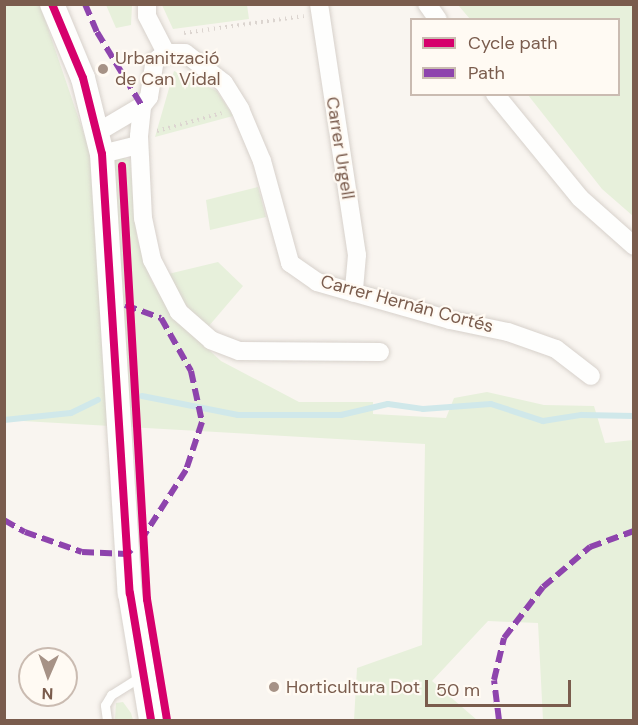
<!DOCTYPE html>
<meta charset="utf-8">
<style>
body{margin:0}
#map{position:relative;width:638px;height:725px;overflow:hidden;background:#f9f5f0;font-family:"DM Sans",sans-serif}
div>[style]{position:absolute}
.green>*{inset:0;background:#e7f0db}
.stream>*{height:6px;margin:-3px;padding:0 3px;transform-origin:3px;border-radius:3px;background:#d0e8ea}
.path>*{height:4px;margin-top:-2px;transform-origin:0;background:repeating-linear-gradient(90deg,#dcd5d0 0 1.5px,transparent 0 6px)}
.roads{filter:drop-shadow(0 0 2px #d7d1cb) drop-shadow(0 0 2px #d7d1cb)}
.lane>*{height:9px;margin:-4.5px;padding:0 4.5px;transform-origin:4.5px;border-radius:4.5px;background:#fefefd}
.street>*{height:18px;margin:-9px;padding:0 9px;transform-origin:9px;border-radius:9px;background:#fefefd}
.secondary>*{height:24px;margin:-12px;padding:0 12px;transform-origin:12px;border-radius:12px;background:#fefefd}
.quiet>*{height:6px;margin-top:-3px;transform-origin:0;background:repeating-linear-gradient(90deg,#8e44ad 0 12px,transparent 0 18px)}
.cycleway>*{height:8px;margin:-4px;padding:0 4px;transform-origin:4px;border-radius:4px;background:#d6006c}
.dots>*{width:16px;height:16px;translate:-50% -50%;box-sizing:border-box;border:3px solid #fffaf3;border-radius:50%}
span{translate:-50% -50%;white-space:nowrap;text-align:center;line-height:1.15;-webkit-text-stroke:4.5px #fffaf3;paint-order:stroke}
.poi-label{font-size:18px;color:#7a5c4d}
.left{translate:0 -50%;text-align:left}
.street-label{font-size:18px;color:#7a5c4d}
.frame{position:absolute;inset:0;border:6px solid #7a5c4d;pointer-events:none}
.legend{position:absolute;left:410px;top:18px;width:210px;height:78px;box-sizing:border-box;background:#fffaf3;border:2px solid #cabbb1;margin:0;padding:8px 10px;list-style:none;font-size:18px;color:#7a5c4d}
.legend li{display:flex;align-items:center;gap:12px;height:30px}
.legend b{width:30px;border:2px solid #cabbb1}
.north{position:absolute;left:18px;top:647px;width:60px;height:60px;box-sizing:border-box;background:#fffaf3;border:2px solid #cabbb1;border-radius:50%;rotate:182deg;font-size:16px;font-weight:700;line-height:24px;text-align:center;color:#7a5c4d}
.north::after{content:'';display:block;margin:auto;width:21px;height:27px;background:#a69286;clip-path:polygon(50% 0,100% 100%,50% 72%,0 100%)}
.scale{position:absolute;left:425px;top:680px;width:146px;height:27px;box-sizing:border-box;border:3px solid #7a5c4d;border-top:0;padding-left:8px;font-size:18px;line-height:21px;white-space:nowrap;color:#7a5c4d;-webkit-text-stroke:4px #fffaf3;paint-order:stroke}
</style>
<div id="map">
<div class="green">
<i style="clip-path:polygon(4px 5px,40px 5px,88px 146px,130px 160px,137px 238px,151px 280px,174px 318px,221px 361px,299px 402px,373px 402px,373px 414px,446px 418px,454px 398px,487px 392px,544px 405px,594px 406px,605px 443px,633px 440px,633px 720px,543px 720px,538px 623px,488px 621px,432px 681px,477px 720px,354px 720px,357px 668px,422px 645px,425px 444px,5px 420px)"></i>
<i style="clip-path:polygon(106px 5px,132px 5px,131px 25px,116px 28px)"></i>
<i style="clip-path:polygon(162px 5px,247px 5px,249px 19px,173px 29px)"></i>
<i style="clip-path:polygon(458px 5px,633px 5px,633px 216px,602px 189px,528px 95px,618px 94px,618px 20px,470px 19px)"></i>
<i style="clip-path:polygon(174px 71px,217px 91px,233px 116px,155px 137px)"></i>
<i style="clip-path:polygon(258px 187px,266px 217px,210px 230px,206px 200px)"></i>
<i style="clip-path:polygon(218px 262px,243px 286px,208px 327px,174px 294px,164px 275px)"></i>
<i style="clip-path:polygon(123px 702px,131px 713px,133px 720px,115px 720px,116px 703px)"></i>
</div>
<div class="stream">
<i style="left:142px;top:396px;width:98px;rotate:11.2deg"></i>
<i style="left:238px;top:415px;width:103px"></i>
<i style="left:341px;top:415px;width:48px;rotate:-13.2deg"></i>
<i style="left:388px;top:404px;width:35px;rotate:8deg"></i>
<i style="left:423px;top:409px;width:68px;rotate:-4.2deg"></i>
<i style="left:491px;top:404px;width:55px;rotate:18.1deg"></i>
<i style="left:543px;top:421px;width:39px;rotate:-9deg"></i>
<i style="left:582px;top:415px;width:52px;rotate:1.1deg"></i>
<i style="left:4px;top:420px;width:67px;rotate:-6deg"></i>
<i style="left:71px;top:413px;width:30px;rotate:-26deg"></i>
</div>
<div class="path">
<i style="left:184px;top:33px;width:121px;rotate:-8.1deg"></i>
<i style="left:157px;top:131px;width:67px;rotate:-15.5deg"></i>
</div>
<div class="roads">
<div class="lane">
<i style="left:107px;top:720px;width:15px;rotate:-98deg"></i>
<i style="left:105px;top:705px;width:12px;rotate:-59deg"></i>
<i style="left:111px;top:695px;width:36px;rotate:-32deg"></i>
</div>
<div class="street">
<i style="left:147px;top:4px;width:12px;rotate:90deg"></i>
<i style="left:147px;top:16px;width:42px;rotate:62.8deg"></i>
<i style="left:319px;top:4px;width:254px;rotate:81.4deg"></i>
<i style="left:357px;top:255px;width:38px;rotate:95deg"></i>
<i style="left:427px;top:4px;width:19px;rotate:55deg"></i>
<i style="left:495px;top:94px;width:134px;rotate:50.7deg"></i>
<i style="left:580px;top:198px;width:72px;rotate:41.6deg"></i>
<i style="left:98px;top:132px;width:51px;rotate:-30.6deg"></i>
<i style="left:102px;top:154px;width:38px;rotate:-14deg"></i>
<i style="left:380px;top:352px;width:141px;rotate:-179.6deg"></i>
<i style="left:239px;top:351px;width:30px;rotate:-159deg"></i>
<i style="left:211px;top:340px;width:43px;rotate:-138.8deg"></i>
<i style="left:179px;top:312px;width:59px;rotate:-117.4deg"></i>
<i style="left:152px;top:260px;width:43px;rotate:-102.1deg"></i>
<i style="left:143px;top:218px;width:82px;rotate:-92.8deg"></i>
<i style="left:139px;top:136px;width:30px;rotate:-84deg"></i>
<i style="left:142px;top:106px;width:11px;rotate:-52deg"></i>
<i style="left:149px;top:97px;width:36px;rotate:-81deg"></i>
<i style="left:155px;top:61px;width:14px;rotate:-36deg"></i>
<i style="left:166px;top:53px;width:19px"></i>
<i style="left:185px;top:53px;width:49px;rotate:37.6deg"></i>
<i style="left:224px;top:83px;width:31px;rotate:58deg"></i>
<i style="left:240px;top:109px;width:56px;rotate:67.1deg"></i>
<i style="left:262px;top:161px;width:106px;rotate:74.6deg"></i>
<i style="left:290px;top:263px;width:33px;rotate:35deg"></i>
<i style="left:317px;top:282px;width:138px;rotate:15.9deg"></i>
<i style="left:450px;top:320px;width:59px;rotate:11.7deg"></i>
<i style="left:508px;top:332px;width:51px;rotate:19.5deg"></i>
<i style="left:556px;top:349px;width:44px;rotate:37.6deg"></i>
</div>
<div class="secondary">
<i style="left:52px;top:4px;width:80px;rotate:67.3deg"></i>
<i style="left:83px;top:78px;width:78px;rotate:76deg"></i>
<i style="left:102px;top:154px;width:440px;rotate:86.4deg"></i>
<i style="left:130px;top:593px;width:129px;rotate:80.6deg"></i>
</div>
</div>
<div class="quiet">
<i style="left:85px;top:4px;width:30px;rotate:67deg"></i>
<i style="left:97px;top:32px;width:87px;rotate:58.7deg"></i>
<i style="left:125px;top:305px;width:38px;rotate:20deg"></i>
<i style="left:161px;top:318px;width:61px;rotate:60.5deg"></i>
<i style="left:191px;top:371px;width:52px;rotate:77.8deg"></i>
<i style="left:202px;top:422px;width:51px;rotate:108.4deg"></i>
<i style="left:186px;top:470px;width:80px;rotate:122.7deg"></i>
<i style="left:4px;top:520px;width:24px;rotate:30deg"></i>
<i style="left:25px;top:532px;width:60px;rotate:19.3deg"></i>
<i style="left:82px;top:552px;width:45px;rotate:2.5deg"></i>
<i style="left:127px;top:554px;width:6px;rotate:-45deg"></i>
<i style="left:499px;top:720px;width:40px;rotate:-97.1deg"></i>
<i style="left:494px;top:680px;width:43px;rotate:-76.6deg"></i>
<i style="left:504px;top:638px;width:64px;rotate:-52.6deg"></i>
<i style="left:543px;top:587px;width:62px;rotate:-40.4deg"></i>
<i style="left:590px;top:547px;width:47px;rotate:-20deg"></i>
</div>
<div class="cycleway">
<i style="left:52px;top:4px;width:80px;rotate:67.3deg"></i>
<i style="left:83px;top:78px;width:78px;rotate:76deg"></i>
<i style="left:102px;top:154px;width:440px;rotate:86.4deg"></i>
<i style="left:130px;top:593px;width:129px;rotate:80.6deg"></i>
<i style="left:122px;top:166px;width:434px;rotate:86.7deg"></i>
<i style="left:147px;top:599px;width:123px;rotate:80.6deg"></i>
</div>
<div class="dots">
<i style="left:103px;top:69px;background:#a69286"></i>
<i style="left:274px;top:687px;background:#a69286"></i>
</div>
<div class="poi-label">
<span class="left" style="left:115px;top:69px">Urbanització<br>de Can Vidal</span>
<span class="left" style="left:286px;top:687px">Horticultura Dot</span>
</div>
<div class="street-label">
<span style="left:340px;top:148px;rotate:81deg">Carrer Urgell</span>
<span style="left:407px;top:304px;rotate:15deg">Carrer Hernán Cortés</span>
</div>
<div class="frame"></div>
<ul class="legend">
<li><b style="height:8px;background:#d6006c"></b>Cycle path</li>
<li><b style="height:8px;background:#8e44ad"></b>Path</li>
</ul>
<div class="north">N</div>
<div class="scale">50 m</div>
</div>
